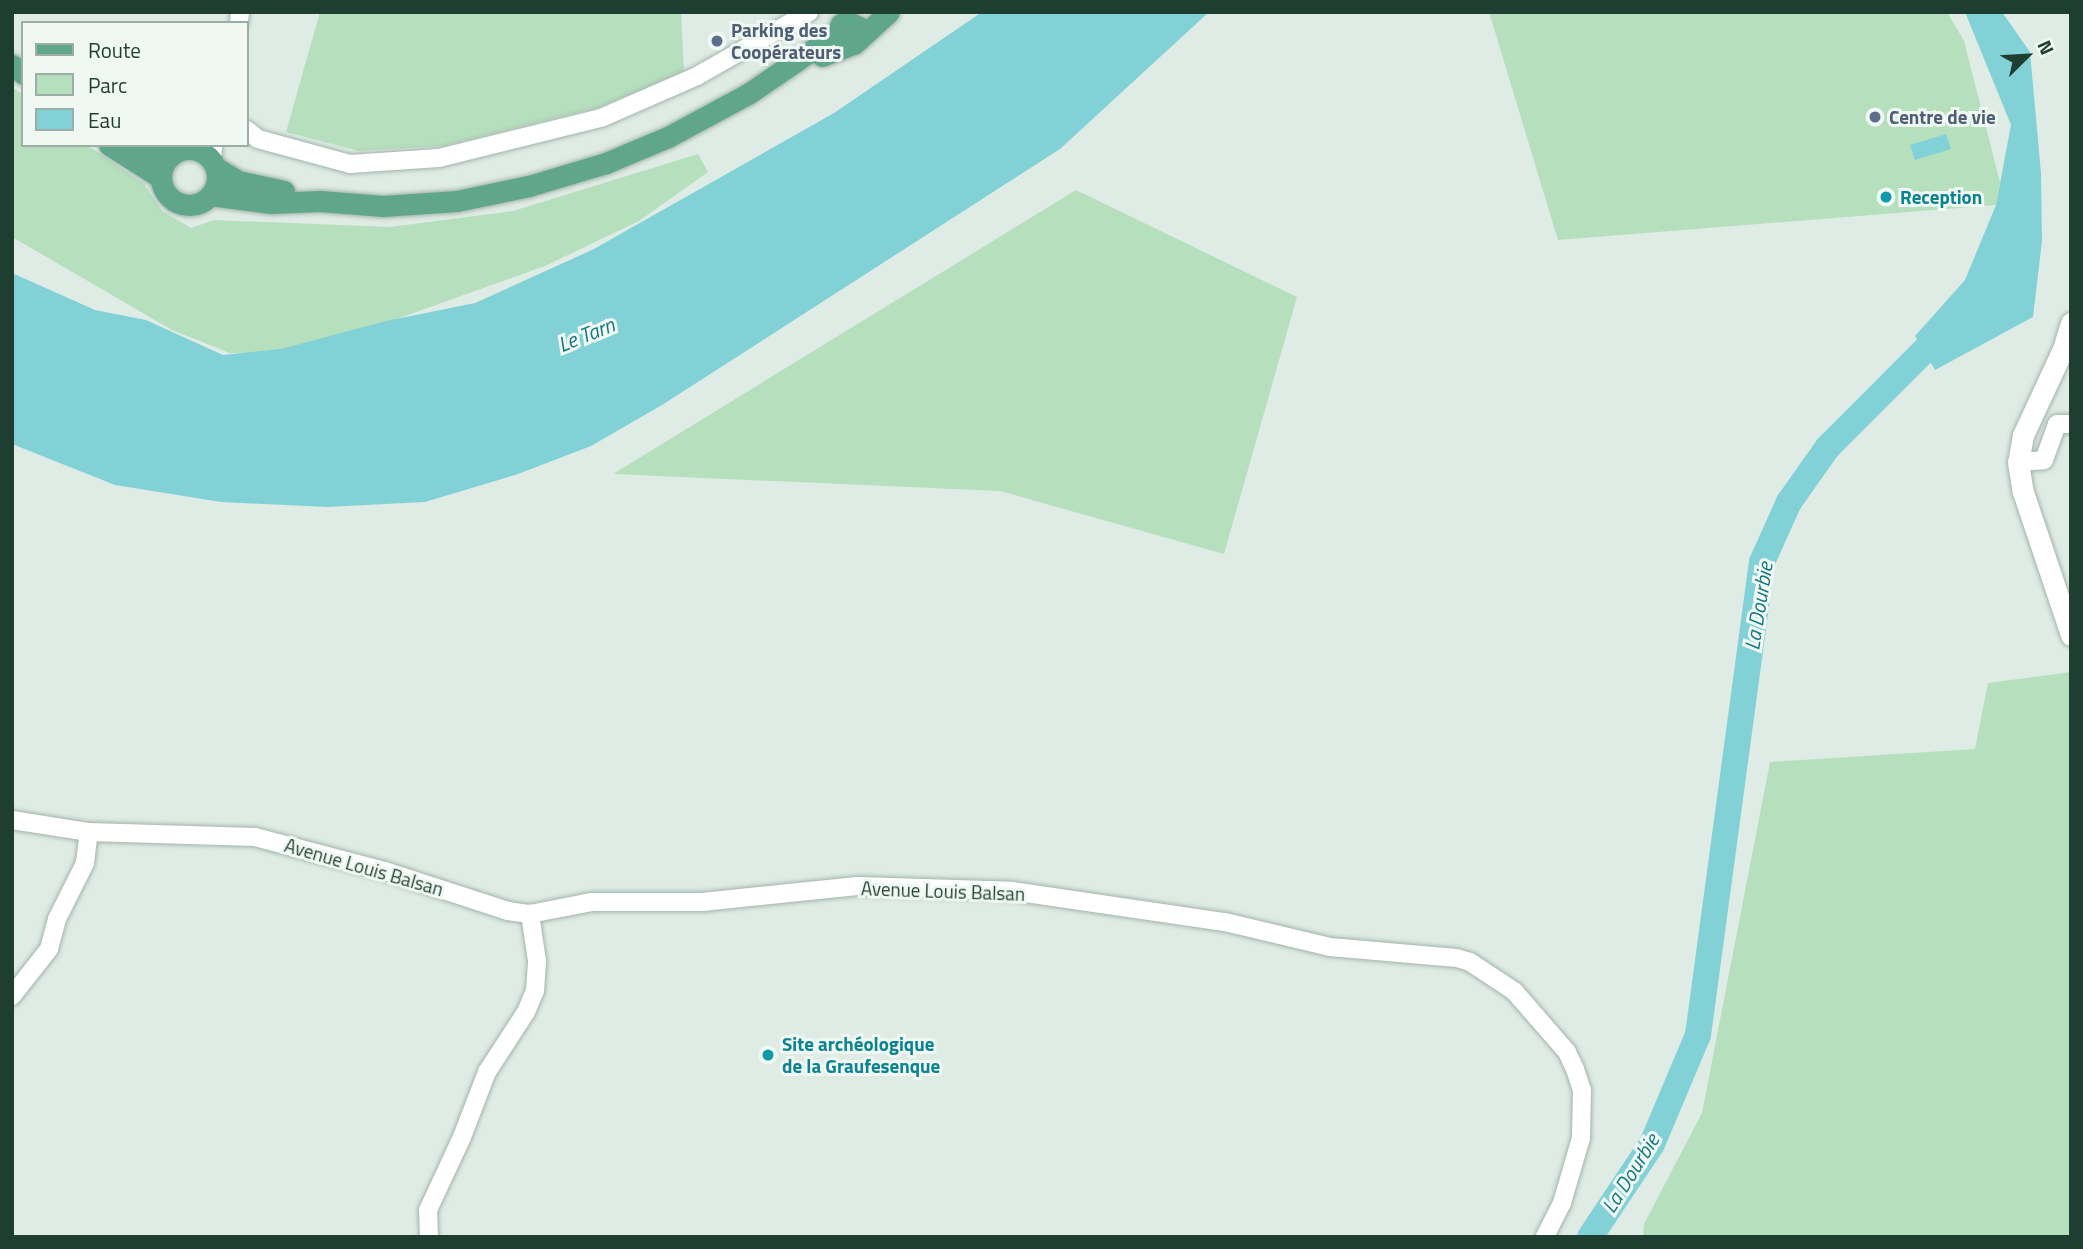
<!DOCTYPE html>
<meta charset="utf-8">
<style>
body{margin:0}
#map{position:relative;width:2083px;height:1249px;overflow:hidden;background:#dfece5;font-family:"Titillium Web",sans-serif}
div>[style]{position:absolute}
.green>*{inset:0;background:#b6dfbd}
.water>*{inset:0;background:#82d1d7}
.river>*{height:26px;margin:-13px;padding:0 13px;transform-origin:13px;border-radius:13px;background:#82d1d7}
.roads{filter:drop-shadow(0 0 2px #a2b4ac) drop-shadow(0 0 2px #a2b4ac)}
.minor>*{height:18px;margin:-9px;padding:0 9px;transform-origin:9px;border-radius:9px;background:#fff}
.secondary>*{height:21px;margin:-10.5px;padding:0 10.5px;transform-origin:10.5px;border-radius:10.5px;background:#fff}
.primary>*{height:21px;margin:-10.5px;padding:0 10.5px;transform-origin:10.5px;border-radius:10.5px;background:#60a68d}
.primary>.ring{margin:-10.5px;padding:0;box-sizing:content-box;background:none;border:21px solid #60a68d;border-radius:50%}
.dots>*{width:19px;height:19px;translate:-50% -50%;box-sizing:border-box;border:4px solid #f0f8f3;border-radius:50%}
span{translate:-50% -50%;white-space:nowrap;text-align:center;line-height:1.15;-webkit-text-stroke:6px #f0f8f3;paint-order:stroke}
.service-label{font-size:19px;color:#4e5e75;font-weight:700}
.left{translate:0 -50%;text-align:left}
.culture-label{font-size:19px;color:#0d838f;font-weight:700}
.street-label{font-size:19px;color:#1f3e32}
.water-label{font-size:21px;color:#14777f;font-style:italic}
.frame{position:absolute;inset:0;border:14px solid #1f3e32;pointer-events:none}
.legend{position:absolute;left:21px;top:21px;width:228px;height:126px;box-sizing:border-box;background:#f0f8f3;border:2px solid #9caea6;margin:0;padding:9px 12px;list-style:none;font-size:21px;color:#1f3e32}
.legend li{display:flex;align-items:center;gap:14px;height:35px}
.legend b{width:35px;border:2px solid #9caea6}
.north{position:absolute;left:1992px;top:21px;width:70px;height:70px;-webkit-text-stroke:5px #f0f8f3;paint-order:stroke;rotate:66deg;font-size:19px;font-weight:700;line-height:28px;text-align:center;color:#1f3e32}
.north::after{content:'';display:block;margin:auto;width:24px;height:32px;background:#1f3e32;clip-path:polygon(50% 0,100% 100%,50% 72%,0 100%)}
</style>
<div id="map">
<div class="green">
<i style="clip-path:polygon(320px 12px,681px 12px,684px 71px,600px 107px,443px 146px,359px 151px,286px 132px)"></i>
<i style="clip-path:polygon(1489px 12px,1947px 12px,1964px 41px,2000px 182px,1996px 205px,1558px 240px)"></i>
<i style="clip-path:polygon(12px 87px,23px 95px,23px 145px,87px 145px,144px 184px,162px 211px,191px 228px,214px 220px,390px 227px,513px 211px,698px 154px,708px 172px,639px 221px,545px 266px,296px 355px,230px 353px,172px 330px,12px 237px)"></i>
<i style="clip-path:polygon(1076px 190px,1297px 297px,1224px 554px,1000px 491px,613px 474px)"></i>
<i style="clip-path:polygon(2071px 672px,2071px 1237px,1643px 1237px,1644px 1224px,1702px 1113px,1770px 762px,1975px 749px,1988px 683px)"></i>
</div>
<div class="water">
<i style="clip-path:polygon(982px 12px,1209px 12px,1060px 149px,662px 405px,591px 446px,518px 474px,425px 502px,327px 507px,221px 502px,115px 485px,12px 444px,12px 273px,95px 310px,146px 320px,223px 355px,281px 349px,386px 321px,475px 303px,592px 250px,834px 113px)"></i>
<i style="clip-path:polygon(1965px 12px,2002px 12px,2030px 52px,2041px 173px,2042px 241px,2033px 317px,1935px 370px,1915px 336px,1965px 280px,1996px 205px,2011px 125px)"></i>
<i style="clip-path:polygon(1946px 134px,1951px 149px,1915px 160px,1910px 145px)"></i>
</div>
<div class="river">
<i style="left:1590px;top:1237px;width:112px;rotate:-56.3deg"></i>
<i style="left:1652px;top:1144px;width:118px;rotate:-67.1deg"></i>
<i style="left:1698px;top:1035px;width:477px;rotate:-82.3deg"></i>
<i style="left:1762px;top:562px;width:66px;rotate:-65.8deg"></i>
<i style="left:1789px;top:502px;width:67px;rotate:-54.7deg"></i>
<i style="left:1828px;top:447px;width:170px;rotate:-45deg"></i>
</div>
<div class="roads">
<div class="minor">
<i style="left:239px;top:23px;width:11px;rotate:-85deg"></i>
<i style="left:247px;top:130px;width:14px;rotate:39deg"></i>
<i style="left:258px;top:139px;width:95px;rotate:15.2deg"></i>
<i style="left:350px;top:164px;width:89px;rotate:-3.9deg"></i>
<i style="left:439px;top:158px;width:167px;rotate:-13.9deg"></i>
<i style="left:601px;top:118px;width:105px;rotate:-23.6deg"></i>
<i style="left:697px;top:76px;width:129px;rotate:-29.7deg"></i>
<i style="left:180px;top:151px;width:9px;rotate:-41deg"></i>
<i style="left:212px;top:161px;width:16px;rotate:-86deg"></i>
<i style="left:2018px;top:462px;width:26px;rotate:-4deg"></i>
<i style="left:2044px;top:460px;width:38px;rotate:-70deg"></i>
<i style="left:2057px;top:424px;width:14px"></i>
<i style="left:12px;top:820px;width:78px;rotate:8.9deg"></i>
<i style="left:89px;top:832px;width:166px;rotate:1.7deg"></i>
<i style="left:255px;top:837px;width:134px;rotate:14.7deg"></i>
<i style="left:385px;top:871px;width:129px;rotate:18deg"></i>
<i style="left:508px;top:911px;width:22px;rotate:8deg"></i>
<i style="left:530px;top:914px;width:62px;rotate:-11.1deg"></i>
<i style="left:591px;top:902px;width:111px"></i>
<i style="left:702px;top:902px;width:156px;rotate:-5.9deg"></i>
<i style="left:857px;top:886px;width:155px;rotate:1.8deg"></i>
<i style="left:1012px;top:891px;width:215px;rotate:8.3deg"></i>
<i style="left:1225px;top:922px;width:108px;rotate:13.4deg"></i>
<i style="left:1330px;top:947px;width:127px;rotate:5deg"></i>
<i style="left:1457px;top:958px;width:14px;rotate:17deg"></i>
<i style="left:1470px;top:962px;width:53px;rotate:33.4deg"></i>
<i style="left:1514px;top:991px;width:81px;rotate:49deg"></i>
<i style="left:1567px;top:1052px;width:19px;rotate:65deg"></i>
<i style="left:1575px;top:1069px;width:22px;rotate:72deg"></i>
<i style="left:1582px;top:1090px;width:48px;rotate:91.2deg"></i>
<i style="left:1581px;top:1138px;width:68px;rotate:106.3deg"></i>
<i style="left:1562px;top:1203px;width:38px;rotate:117deg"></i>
<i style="left:12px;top:996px;width:60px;rotate:-51.8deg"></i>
<i style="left:49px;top:949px;width:31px;rotate:-75deg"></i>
<i style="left:57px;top:919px;width:63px;rotate:-63.4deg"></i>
<i style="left:85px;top:863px;width:31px;rotate:-83deg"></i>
<i style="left:429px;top:1237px;width:27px;rotate:-92deg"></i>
<i style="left:428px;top:1210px;width:81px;rotate:-65deg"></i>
<i style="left:462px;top:1137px;width:70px;rotate:-69deg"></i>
<i style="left:487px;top:1072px;width:72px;rotate:-57deg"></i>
<i style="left:526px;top:1012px;width:23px;rotate:-67deg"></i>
<i style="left:535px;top:991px;width:30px;rotate:-86deg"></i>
<i style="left:537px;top:961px;width:48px;rotate:-98.5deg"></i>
</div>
<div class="secondary">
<i style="left:2071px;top:323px;width:27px;rotate:107deg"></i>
<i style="left:2063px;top:349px;width:95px;rotate:114.9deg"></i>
<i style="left:2023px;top:435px;width:27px;rotate:100deg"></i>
<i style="left:2018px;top:462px;width:30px;rotate:81deg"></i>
<i style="left:2023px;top:492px;width:151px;rotate:71.4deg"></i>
</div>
<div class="primary">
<i style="left:844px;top:43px;width:12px;rotate:-125deg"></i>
<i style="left:837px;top:33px;width:10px;rotate:-66deg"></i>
<i style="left:841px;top:24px;width:7px;rotate:-27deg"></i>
<i style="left:847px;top:21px;width:13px;rotate:27deg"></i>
<i style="left:859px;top:27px;width:12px;rotate:90deg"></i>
<i style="left:822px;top:56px;width:34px;rotate:-21deg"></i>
<i style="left:854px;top:44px;width:47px;rotate:-42.4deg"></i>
<i style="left:12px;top:65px;width:14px;rotate:39deg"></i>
<i style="left:109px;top:145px;width:62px;rotate:32.4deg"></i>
<i style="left:136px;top:145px;width:18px;rotate:22deg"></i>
<i style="left:153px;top:152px;width:19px;rotate:9deg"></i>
<i class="ring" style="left:161px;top:149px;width:35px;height:35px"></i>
<i style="left:215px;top:167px;width:27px;rotate:31deg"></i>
<i style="left:238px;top:181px;width:47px;rotate:12.3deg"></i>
<i style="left:210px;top:195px;width:62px;rotate:7.5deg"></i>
<i style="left:271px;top:203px;width:49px;rotate:-2.3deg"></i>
<i style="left:320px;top:201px;width:63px;rotate:4.5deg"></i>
<i style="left:383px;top:206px;width:74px;rotate:-3.9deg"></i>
<i style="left:457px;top:201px;width:74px;rotate:-11.8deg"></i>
<i style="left:529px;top:186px;width:80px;rotate:-16.6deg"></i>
<i style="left:606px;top:163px;width:67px;rotate:-22.8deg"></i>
<i style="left:668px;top:137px;width:91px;rotate:-28.3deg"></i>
<i style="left:748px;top:94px;width:108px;rotate:-34.4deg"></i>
</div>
</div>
<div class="dots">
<i style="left:717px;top:41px;background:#5c6f8a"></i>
<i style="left:1875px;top:117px;background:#5c6f8a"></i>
<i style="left:1886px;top:197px;background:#0f9aa8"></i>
<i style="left:768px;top:1055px;background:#0f9aa8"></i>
</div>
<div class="service-label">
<span class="left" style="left:731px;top:41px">Parking des<br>Coopérateurs</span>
<span class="left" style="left:1889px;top:117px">Centre de vie</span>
</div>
<div class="culture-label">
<span class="left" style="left:1900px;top:197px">Reception</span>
<span class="left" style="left:782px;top:1055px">Site archéologique<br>de la Graufesenque</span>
</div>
<div class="street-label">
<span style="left:364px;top:867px;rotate:16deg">Avenue Louis Balsan</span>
<span style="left:943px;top:891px;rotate:2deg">Avenue Louis Balsan</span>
</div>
<div class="water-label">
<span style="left:586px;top:334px;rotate:-22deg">Le Tarn</span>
<span style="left:1758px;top:606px;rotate:-81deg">La Dourbie</span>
<span style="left:1630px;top:1173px;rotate:-58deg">La Dourbie</span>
</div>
<div class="frame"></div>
<ul class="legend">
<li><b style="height:9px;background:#60a68d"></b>Route</li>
<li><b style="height:19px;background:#b6dfbd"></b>Parc</li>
<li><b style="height:19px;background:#82d1d7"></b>Eau</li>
</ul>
<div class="north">N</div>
</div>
